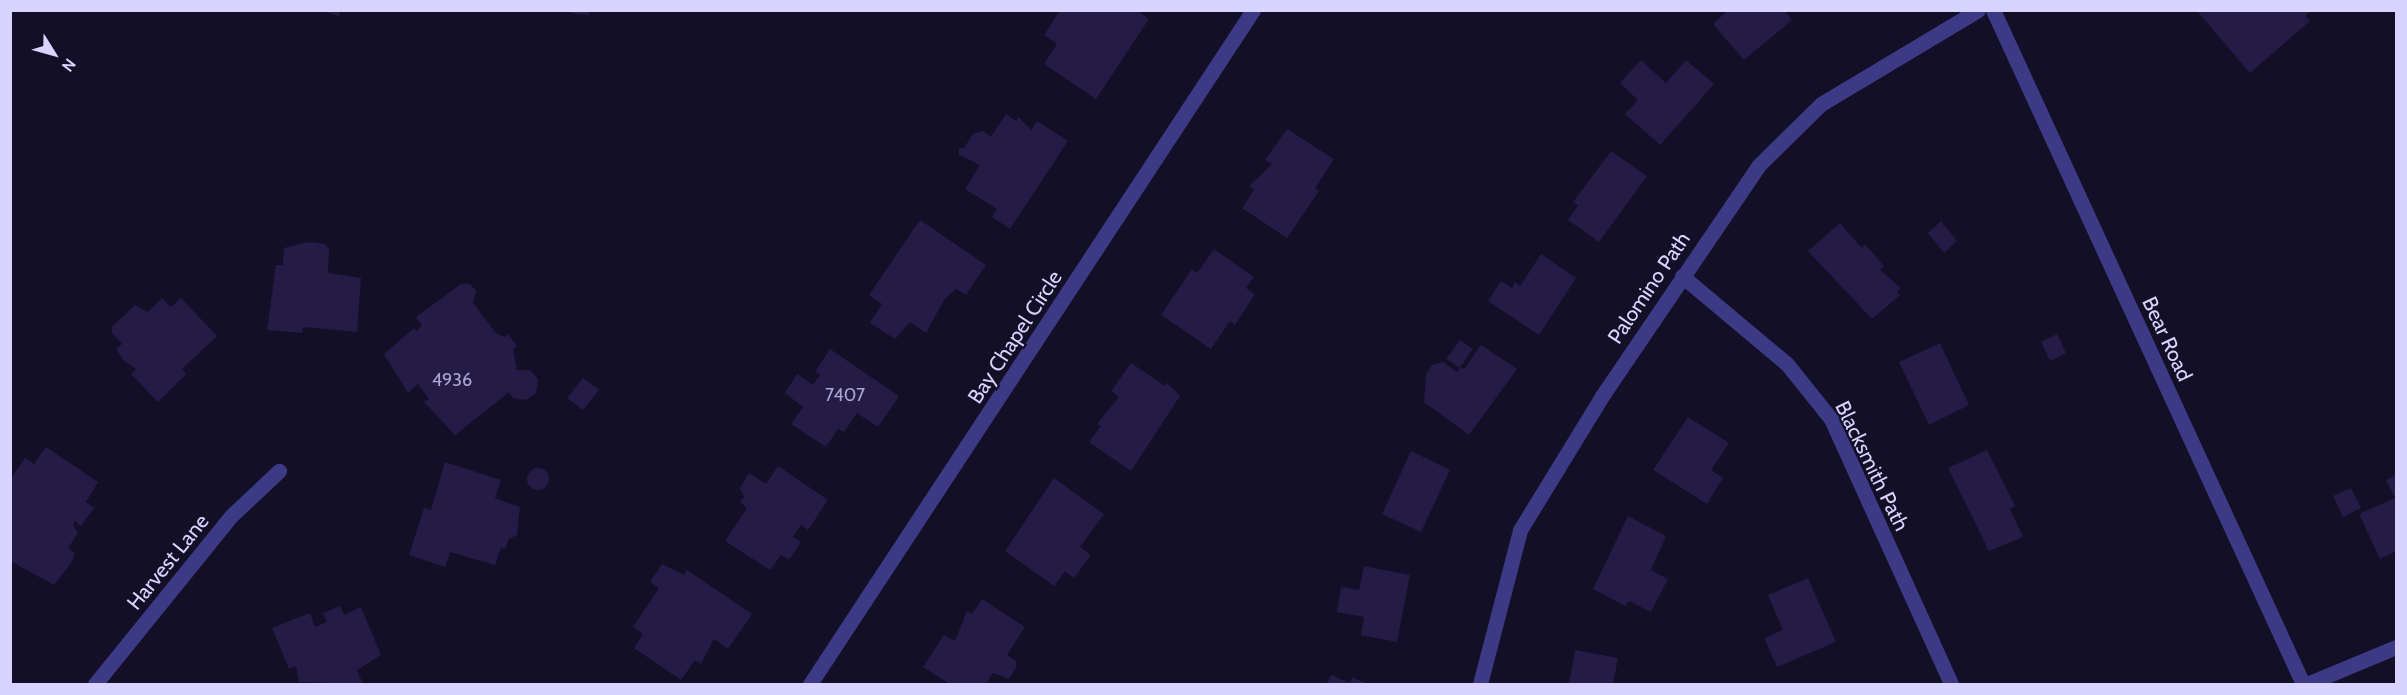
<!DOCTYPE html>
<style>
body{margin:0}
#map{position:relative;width:2407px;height:695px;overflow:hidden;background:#130f26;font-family:Cabin,sans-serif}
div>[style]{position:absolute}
.building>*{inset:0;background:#241b47}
.round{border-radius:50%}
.minor>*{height:15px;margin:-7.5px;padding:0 7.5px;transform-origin:7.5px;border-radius:7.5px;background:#3d3a85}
span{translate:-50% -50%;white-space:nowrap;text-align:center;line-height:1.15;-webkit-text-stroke:4.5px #130f26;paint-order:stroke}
.number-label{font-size:18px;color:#aca6d1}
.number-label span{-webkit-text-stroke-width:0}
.street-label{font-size:21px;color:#d9d4ff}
.frame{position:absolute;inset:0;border:12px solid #d9d4ff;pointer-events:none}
.north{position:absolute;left:24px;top:24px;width:60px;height:60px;-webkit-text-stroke:4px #130f26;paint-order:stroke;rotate:127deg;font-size:16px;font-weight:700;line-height:24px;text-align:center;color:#d9d4ff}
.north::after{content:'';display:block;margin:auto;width:21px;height:27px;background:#d9d4ff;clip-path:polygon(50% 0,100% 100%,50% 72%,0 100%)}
</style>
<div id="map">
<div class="building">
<i style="clip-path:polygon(318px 10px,340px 10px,339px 16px)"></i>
<i style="clip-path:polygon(570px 10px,589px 10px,589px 15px,570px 13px)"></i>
<i style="clip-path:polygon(1060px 10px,1136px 10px,1149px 19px,1096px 99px,1044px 64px,1057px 44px,1044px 35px)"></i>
<i style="clip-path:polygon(1728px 10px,1784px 10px,1792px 20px,1744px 60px,1713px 24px)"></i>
<i style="clip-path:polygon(2196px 10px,2312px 10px,2305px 16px,2310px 21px,2250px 73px)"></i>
<i style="clip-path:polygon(1641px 60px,1666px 83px,1686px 60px,1714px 84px,1660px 145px,1625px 114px,1638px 100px,1620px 83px)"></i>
<i style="clip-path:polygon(1006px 114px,1016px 121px,1019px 117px,1031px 130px,1037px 121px,1068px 141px,1010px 229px,992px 217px,997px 209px,965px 189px,980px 165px,959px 155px,959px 148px,964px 148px,973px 134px,983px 131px,991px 137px)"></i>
<i style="clip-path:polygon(1287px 129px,1334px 159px,1315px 188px,1319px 191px,1287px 238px,1242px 208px,1254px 190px,1249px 186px,1272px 164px,1265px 160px)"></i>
<i style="clip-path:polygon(1611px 151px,1647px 176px,1599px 242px,1568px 220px,1578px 205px,1573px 202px)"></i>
<i style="clip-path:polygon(920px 220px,986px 265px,966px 295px,956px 289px,944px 300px,926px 333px,910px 322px,895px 339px,870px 323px,882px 304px,869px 295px)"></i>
<i style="clip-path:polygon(1941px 221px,1957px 241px,1944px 253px,1928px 233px)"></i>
<i style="clip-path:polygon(1840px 223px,1862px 248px,1865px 244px,1884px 266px,1880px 270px,1901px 288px,1897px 292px,1900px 295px,1872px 319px,1808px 251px)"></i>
<i style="clip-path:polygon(309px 242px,325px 244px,329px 249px,328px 273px,361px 278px,357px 332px,303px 327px,302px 333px,267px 330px,276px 265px,283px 265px,284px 248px)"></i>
<i style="clip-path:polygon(1214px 249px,1254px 277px,1246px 288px,1255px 294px,1235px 325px,1230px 321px,1211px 349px,1161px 315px,1192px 269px,1197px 273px)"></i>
<i style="clip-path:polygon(1541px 254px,1576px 278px,1539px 335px,1488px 301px,1501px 281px,1512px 288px,1515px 282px,1520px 286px)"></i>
<i style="clip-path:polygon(461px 284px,470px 284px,476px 291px,473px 303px,496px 333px,505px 337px,508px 334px,517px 346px,513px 349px,517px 370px,530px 370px,538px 379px,536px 393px,526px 400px,513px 398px,509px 392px,455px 435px,424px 402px,429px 399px,418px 384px,408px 393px,384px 354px,414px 328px,416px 331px,422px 326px,416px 317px)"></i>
<i style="clip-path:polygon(162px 298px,171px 307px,181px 298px,217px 336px,182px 369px,186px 374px,158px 402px,131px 374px,136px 369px,123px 360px,116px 349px,122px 344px,112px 333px,112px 327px,135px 305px,148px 312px)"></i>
<i style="clip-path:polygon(2057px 334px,2066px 353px,2050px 361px,2041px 342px)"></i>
<i style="clip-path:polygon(1460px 340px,1473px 349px,1460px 367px,1464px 369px,1481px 345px,1517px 369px,1469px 435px,1424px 402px,1426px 374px,1432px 365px,1443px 362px,1457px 372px,1460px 368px,1446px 359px)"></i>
<i style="clip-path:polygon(1940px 343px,1969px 405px,1929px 425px,1899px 362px)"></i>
<i style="clip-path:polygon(830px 349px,899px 396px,878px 427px,857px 413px,844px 432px,838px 429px,826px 447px,791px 424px,803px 407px,785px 393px,797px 374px,813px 385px,820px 375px,815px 372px)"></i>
<i style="clip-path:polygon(1131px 363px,1165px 386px,1167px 383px,1180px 396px,1131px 471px,1089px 442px,1101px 426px,1097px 424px,1119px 397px,1111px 391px)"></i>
<i style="clip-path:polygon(583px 378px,599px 390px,583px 410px,567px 398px)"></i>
<i style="clip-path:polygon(1688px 417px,1729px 443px,1711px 470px,1723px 478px,1707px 504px,1653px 470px)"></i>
<i style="clip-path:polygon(46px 447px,98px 482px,86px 502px,94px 508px,81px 526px,75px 521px,73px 525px,78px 533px,68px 548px,75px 553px,71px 563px,54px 585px,10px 561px,10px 480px,25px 458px,34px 464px)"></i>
<i style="clip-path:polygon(1987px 450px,2015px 506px,2010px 509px,2023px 537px,1989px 551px,1948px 468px)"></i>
<i style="clip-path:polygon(1411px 451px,1450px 470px,1421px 532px,1382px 514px)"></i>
<i style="clip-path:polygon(445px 462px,501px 480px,495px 498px,520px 507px,517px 535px,509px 539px,505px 549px,501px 548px,495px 565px,450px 552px,445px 567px,409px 555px,424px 508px,431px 510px)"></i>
<i style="clip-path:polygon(778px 466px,828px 500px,808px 530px,801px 525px,793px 537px,801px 542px,789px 560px,781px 555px,770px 570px,725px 541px,747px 508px,740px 502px,744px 497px,740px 488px,749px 473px,766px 484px)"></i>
<i class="round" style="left:527px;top:468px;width:22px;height:22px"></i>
<i style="clip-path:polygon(2396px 475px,2396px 551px,2380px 559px,2359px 514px,2395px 498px,2386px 480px)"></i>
<i style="clip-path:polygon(1054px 478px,1104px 514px,1080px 547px,1091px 555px,1074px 578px,1065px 571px,1054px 586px,1005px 551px)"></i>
<i style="clip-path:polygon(2351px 488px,2361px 508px,2343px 517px,2333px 496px)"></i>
<i style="clip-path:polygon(1628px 516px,1666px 536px,1651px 570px,1668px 579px,1651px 612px,1629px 601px,1625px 606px,1593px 589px)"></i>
<i style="clip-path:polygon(662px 564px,684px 575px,687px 570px,752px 614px,728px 649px,714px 639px,701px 664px,695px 660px,681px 680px,634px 648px,643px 634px,633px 627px,659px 588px,650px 582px)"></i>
<i style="clip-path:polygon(1364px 566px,1410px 575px,1397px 642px,1361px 635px,1364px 617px,1337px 612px,1341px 587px,1359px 590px)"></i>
<i style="clip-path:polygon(1808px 578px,1836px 642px,1777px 667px,1764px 638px,1783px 630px,1768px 595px)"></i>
<i style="clip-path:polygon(982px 599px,1025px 627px,1007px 655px,1016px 661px,1016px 668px,1009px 679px,993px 673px,986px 684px,950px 684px,923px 667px,944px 635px,955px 641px,967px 611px,972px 614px)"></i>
<i style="clip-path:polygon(340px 606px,344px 615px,361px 607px,381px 655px,357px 670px,363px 684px,299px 682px,296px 666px,289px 669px,272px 628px,310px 613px,315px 627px,327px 622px,323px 613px)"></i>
<i style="clip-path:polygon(1575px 650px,1618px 658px,1613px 684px,1569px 684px)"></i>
<i style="clip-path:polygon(1331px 675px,1350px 683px,1352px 677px,1368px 684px,1327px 684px)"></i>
</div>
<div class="minor">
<i style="left:1993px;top:10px;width:742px;rotate:65.3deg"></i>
<i style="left:1682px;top:276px;width:137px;rotate:40deg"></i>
<i style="left:1787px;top:364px;width:70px;rotate:51.3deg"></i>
<i style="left:1831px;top:419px;width:291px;rotate:65.6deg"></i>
<i style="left:95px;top:684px;width:216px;rotate:-51deg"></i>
<i style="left:231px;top:516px;width:66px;rotate:-43.2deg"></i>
<i style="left:810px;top:684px;width:807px;rotate:-56.68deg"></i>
<i style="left:1480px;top:684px;width:159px;rotate:-75.4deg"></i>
<i style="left:1520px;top:530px;width:157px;rotate:-58.5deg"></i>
<i style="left:1602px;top:396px;width:279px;rotate:-55.8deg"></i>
<i style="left:1759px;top:165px;width:87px;rotate:-44.5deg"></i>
<i style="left:1821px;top:104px;width:183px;rotate:-30.9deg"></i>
<i style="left:2307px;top:684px;width:96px;rotate:-22.6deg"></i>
</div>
<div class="number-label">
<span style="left:452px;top:380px">4936</span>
<span style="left:845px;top:395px">7407</span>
</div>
<div class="street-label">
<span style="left:1649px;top:288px;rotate:-56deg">Palomino Path</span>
<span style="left:1015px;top:337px;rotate:-57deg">Bay Chapel Circle</span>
<span style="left:2167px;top:339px;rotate:65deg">Bear Road</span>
<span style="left:1872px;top:466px;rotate:64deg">Blacksmith Path</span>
<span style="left:168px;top:562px;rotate:-51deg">Harvest Lane</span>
</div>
<div class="frame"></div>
<div class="north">N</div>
</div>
